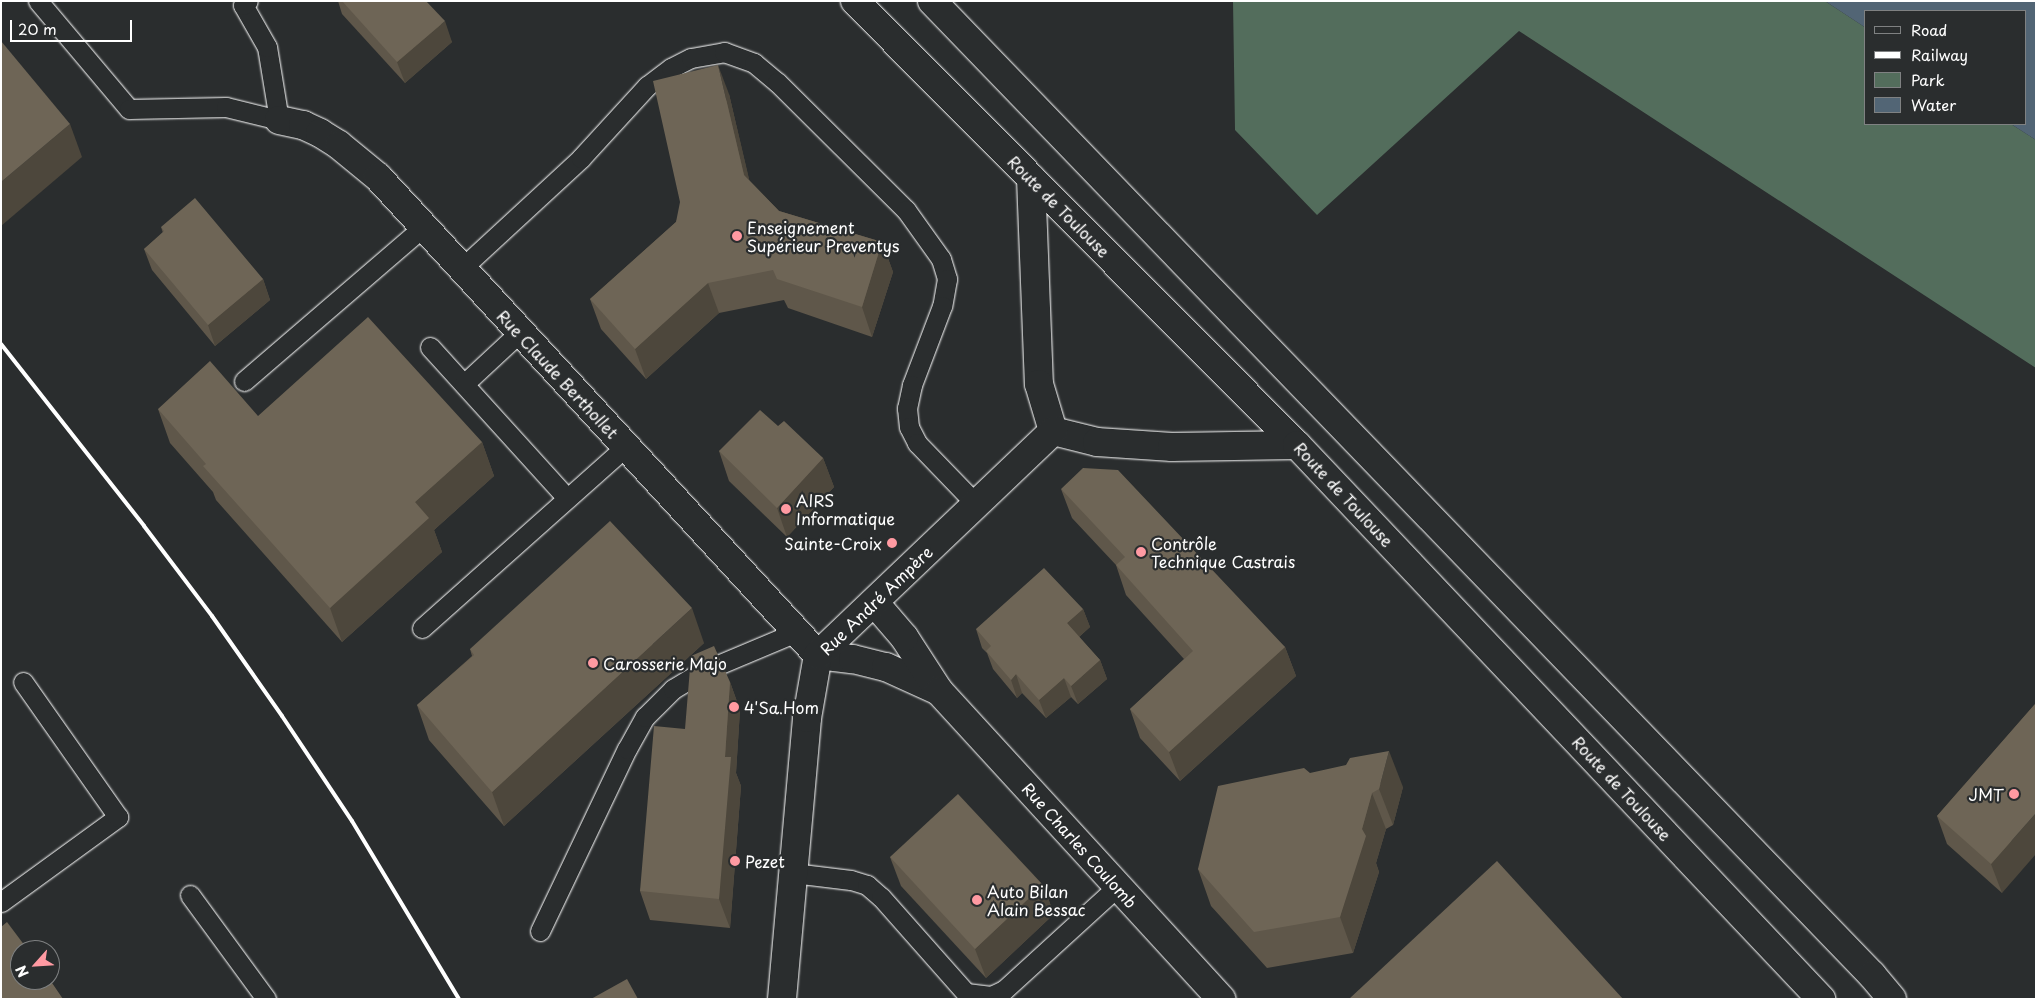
<!DOCTYPE html>
<meta charset="utf-8">
<style>
body{margin:0}
#map{position:relative;width:2037px;height:1000px;overflow:hidden;background:#2a2d2e;font-family:"Playpen Sans",sans-serif}
div>[style]{position:absolute}
.green>*{inset:0;background:#536d5c}
.water>*{inset:0;background:#526575}
.roads{filter:drop-shadow(0 0 1px #fff) drop-shadow(0 0 1px #fff)}
.service>*{height:19px;margin:-9.5px;padding:0 9.5px;transform-origin:9.5px;border-radius:9.5px;background:#2a2d2e}
.minor>*{height:28px;margin:-14px;padding:0 14px;transform-origin:14px;border-radius:14px;background:#2a2d2e}
.secondary>*{height:28px;margin:-14px;padding:0 14px;transform-origin:14px;border-radius:14px;background:#2a2d2e}
.primary>*{height:28px;margin:-14px;padding:0 14px;transform-origin:14px;border-radius:14px;background:#2a2d2e}
.rail>*{height:4px;margin:-2px;padding:0 2px;transform-origin:2px;border-radius:2px;background:#fff}
.wall>*{inset:0;background:#5f574a}
.shaded-wall>*{inset:0;background:#4d473c}
.building>*{inset:0;background:#6e6556}
.dots>*{width:14px;height:14px;translate:-50% -50%;box-sizing:border-box;border:2px solid #2a2d2e;border-radius:50%}
span{translate:-50% -50%;white-space:nowrap;text-align:center;line-height:1.15;-webkit-text-stroke:4.5px #2a2d2e;paint-order:stroke}
.street-label{font-size:16px;color:#fff}
.poi-label{font-size:16px;color:#fff}
.left{translate:0 -50%;text-align:left}
.right{translate:-100% -50%;text-align:right}
.frame{position:absolute;inset:0;border:2px solid #fff;pointer-events:none}
.legend{position:absolute;left:1864px;top:10px;width:162px;height:115px;box-sizing:border-box;background:#2a2d2e;border:1px solid #7f8182;margin:0;padding:6px 9px;list-style:none;font-size:15px;color:#fff}
.legend li{display:flex;align-items:center;gap:10px;height:25px}
.legend b{width:25px;border:1px solid #7f8182}
.north{position:absolute;left:10px;top:940px;width:50px;height:50px;box-sizing:border-box;background:#2a2d2e;border:1px solid #7f8182;border-radius:50%;rotate:244deg;font-size:14px;font-weight:700;line-height:20px;text-align:center;color:#fff}
.north::after{content:'';display:block;margin:auto;width:18px;height:22px;background:#ff9aa2;clip-path:polygon(50% 0,100% 100%,50% 72%,0 100%)}
.scale{position:absolute;left:10px;top:20px;width:122px;height:22px;box-sizing:border-box;border:2px solid #fff;border-top:0;padding-left:6px;font-size:15px;line-height:18px;white-space:nowrap;color:#fff;-webkit-text-stroke:4px #2a2d2e;paint-order:stroke}
</style>
<div id="map">
<div class="green">
<i style="clip-path:polygon(1233px 1px,1825px 1px,1866px 28px,1866px 124px,2011px 124px,2036px 140px,2036px 368px,1519px 31px,1317px 215px,1235px 130px)"></i>
</div>
<div class="water">
<i style="clip-path:polygon(1825px 1px,2036px 1px,2036px 140px,2011px 124px,2026px 124px,2026px 11px,1866px 11px,1866px 28px)"></i>
</div>
<div class="roads">
<div class="service">
<i style="left:38px;top:1px;width:141px;rotate:49.9deg"></i>
<i style="left:129px;top:109px;width:97px;rotate:-1.2deg"></i>
<i style="left:226px;top:107px;width:55px;rotate:13.8deg"></i>
<i style="left:279px;top:120px;width:74px;rotate:-99.3deg"></i>
<i style="left:267px;top:47px;width:48px;rotate:-119.7deg"></i>
<i style="left:243px;top:5px;width:6px;rotate:-39deg"></i>
<i style="left:462px;top:268px;width:162px;rotate:-42.7deg"></i>
<i style="left:581px;top:158px;width:98px;rotate:-47.5deg"></i>
<i style="left:647px;top:86px;width:30px;rotate:-37deg"></i>
<i style="left:671px;top:68px;width:22px;rotate:-27deg"></i>
<i style="left:691px;top:58px;width:34px;rotate:-10deg"></i>
<i style="left:724px;top:52px;width:32px;rotate:20deg"></i>
<i style="left:754px;top:63px;width:30px;rotate:40deg"></i>
<i style="left:777px;top:82px;width:182px;rotate:44.8deg"></i>
<i style="left:906px;top:210px;width:60px;rotate:54.5deg"></i>
<i style="left:941px;top:259px;width:21px;rotate:73deg"></i>
<i style="left:947px;top:279px;width:27px;rotate:100deg"></i>
<i style="left:942px;top:306px;width:85px;rotate:110.8deg"></i>
<i style="left:912px;top:385px;width:24px;rotate:102deg"></i>
<i style="left:907px;top:408px;width:19px;rotate:84deg"></i>
<i style="left:909px;top:427px;width:18px;rotate:63deg"></i>
<i style="left:917px;top:443px;width:85px;rotate:46deg"></i>
<i style="left:430px;top:347px;width:204px;rotate:47.8deg"></i>
<i style="left:244px;top:381px;width:238px;rotate:-40.7deg"></i>
<i style="left:464px;top:384px;width:76px;rotate:-42.9deg"></i>
<i style="left:422px;top:628px;width:272px;rotate:-41.7deg"></i>
<i style="left:793px;top:873px;width:58px;rotate:6.9deg"></i>
<i style="left:851px;top:880px;width:17px;rotate:17deg"></i>
<i style="left:867px;top:885px;width:18px;rotate:41deg"></i>
<i style="left:881px;top:897px;width:128px;rotate:48.5deg"></i>
<i style="left:966px;top:993px;width:25px;rotate:7deg"></i>
<i style="left:991px;top:996px;width:14px;rotate:-25deg"></i>
<i style="left:1004px;top:990px;width:154px;rotate:-42.4deg"></i>
<i style="left:190px;top:895px;width:129px;rotate:53.8deg"></i>
<i style="left:1px;top:902px;width:145px;rotate:-36deg"></i>
<i style="left:118px;top:817px;width:165px;rotate:-125.1deg"></i>
<i style="left:540px;top:931px;width:202px;rotate:-64.5deg"></i>
<i style="left:627px;top:749px;width:37px;rotate:-61deg"></i>
<i style="left:645px;top:717px;width:40px;rotate:-45deg"></i>
<i style="left:673px;top:689px;width:33px;rotate:-31deg"></i>
<i style="left:701px;top:672px;width:103px;rotate:-22.8deg"></i>
</div>
<div class="minor">
<i style="left:279px;top:120px;width:25px;rotate:12deg"></i>
<i style="left:303px;top:125px;width:19px;rotate:25deg"></i>
<i style="left:320px;top:133px;width:22px;rotate:32deg"></i>
<i style="left:339px;top:145px;width:50px;rotate:39.4deg"></i>
<i style="left:378px;top:177px;width:650px;rotate:47.37deg"></i>
<i style="left:818px;top:655px;width:35px;rotate:7deg"></i>
<i style="left:853px;top:659px;width:34px;rotate:14deg"></i>
<i style="left:886px;top:667px;width:58px;rotate:24.4deg"></i>
<i style="left:939px;top:691px;width:64px;rotate:-122.9deg"></i>
<i style="left:904px;top:637px;width:46px;rotate:-130.6deg"></i>
<i style="left:939px;top:691px;width:418px;rotate:47.5deg"></i>
</div>
<div class="secondary">
<i style="left:1031px;top:178px;width:206px;rotate:87.8deg"></i>
<i style="left:1039px;top:384px;width:49px;rotate:73.4deg"></i>
<i style="left:1053px;top:431px;width:45px;rotate:14deg"></i>
<i style="left:1097px;top:442px;width:75px;rotate:3.8deg"></i>
<i style="left:1172px;top:447px;width:125px;rotate:-0.9deg"></i>
<i style="left:782px;top:999px;width:282px;rotate:-84.9deg"></i>
<i style="left:807px;top:718px;width:64px;rotate:-80.1deg"></i>
<i style="left:818px;top:655px;width:325px;rotate:-43.6deg"></i>
</div>
<div class="primary">
<i style="left:855px;top:1px;width:626px;rotate:45.13deg"></i>
<i style="left:1297px;top:445px;width:763px;rotate:46.59deg"></i>
<i style="left:932px;top:1px;width:1354px;rotate:46.02deg"></i>
<i style="left:1872px;top:975px;width:31px;rotate:50deg"></i>
</div>
</div>
<div class="rail">
<i style="left:1px;top:344px;width:231px;rotate:51.8deg"></i>
<i style="left:144px;top:526px;width:113px;rotate:52.9deg"></i>
<i style="left:212px;top:616px;width:122px;rotate:55deg"></i>
<i style="left:282px;top:716px;width:126px;rotate:56.3deg"></i>
<i style="left:352px;top:821px;width:208px;rotate:59deg"></i>
</div>
<div class="wall">
<i style="clip-path:polygon(338px 1px,426px 1px,452px 42px,405px 83px,342px 14px)"></i>
<i style="clip-path:polygon(729px 94px,749px 180px,779px 211px,882px 242px,893px 272px,872px 337px,788px 308px,784px 300px,719px 313px,646px 379px,601px 329px,590px 299px,676px 222px)"></i>
<i style="clip-path:polygon(161px 227px,263px 279px,270px 300px,215px 346px,152px 270px,144px 249px,163px 233px)"></i>
<i style="clip-path:polygon(158px 409px,258px 416px,482px 442px,494px 476px,434px 530px,442px 552px,342px 642px,216px 500px,213px 492px,170px 443px)"></i>
<i style="clip-path:polygon(778px 426px,823px 458px,834px 487px,787px 537px,729px 481px,719px 451px)"></i>
<i style="clip-path:polygon(1061px 489px,1285px 647px,1296px 676px,1180px 781px,1140px 738px,1130px 709px,1184px 659px,1126px 595px,1116px 565px,1072px 518px)"></i>
<i style="clip-path:polygon(1083px 609px,1090px 627px,1079px 637px,1100px 660px,1107px 679px,1078px 704px,1071px 697px,1046px 718px,1022px 693px,1017px 698px,993px 669px,987px 653px,982px 648px,976px 629px)"></i>
<i style="clip-path:polygon(704px 643px,504px 826px,429px 740px,417px 705px,472px 656px,470px 649px)"></i>
<i style="clip-path:polygon(730px 682px,740px 710px,736px 773px,741px 786px,730px 928px,650px 920px,640px 891px,685px 729px)"></i>
<i style="clip-path:polygon(2036px 703px,2002px 893px,1947px 844px,1937px 816px)"></i>
<i style="clip-path:polygon(1310px 773px,1403px 787px,1393px 825px,1386px 829px,1376px 863px,1379px 872px,1353px 953px,1267px 968px,1211px 906px,1198px 869px)"></i>
<i style="clip-path:polygon(890px 857px,1043px 885px,1054px 914px,986px 978px,901px 886px)"></i>
</div>
<div class="shaded-wall">
<i style="clip-path:polygon(445px 21px,452px 42px,405px 83px,397px 62px)"></i>
<i style="clip-path:polygon(718px 65px,729px 94px,755px 204px,744px 175px)"></i>
<i style="clip-path:polygon(70px 124px,82px 157px,1px 226px,1px 182px)"></i>
<i style="clip-path:polygon(882px 242px,893px 272px,872px 337px,862px 307px)"></i>
<i style="clip-path:polygon(263px 279px,270px 300px,215px 346px,208px 325px)"></i>
<i style="clip-path:polygon(708px 283px,719px 313px,646px 379px,635px 349px)"></i>
<i style="clip-path:polygon(482px 442px,494px 476px,434px 530px,442px 552px,342px 642px,330px 608px,415px 502px)"></i>
<i style="clip-path:polygon(823px 458px,834px 487px,787px 537px,777px 508px)"></i>
<i style="clip-path:polygon(692px 608px,704px 643px,504px 826px,492px 792px)"></i>
<i style="clip-path:polygon(1083px 609px,1090px 627px,1073px 642px,1067px 623px)"></i>
<i style="clip-path:polygon(1285px 647px,1296px 676px,1180px 781px,1169px 752px)"></i>
<i style="clip-path:polygon(1100px 660px,1107px 679px,1078px 704px,1071px 686px)"></i>
<i style="clip-path:polygon(1016px 674px,1022px 693px,1017px 698px,1011px 680px)"></i>
<i style="clip-path:polygon(1064px 678px,1071px 697px,1046px 718px,1039px 700px)"></i>
<i style="clip-path:polygon(730px 682px,740px 710px,736px 773px,741px 786px,730px 928px,719px 899px,725px 757px)"></i>
<i style="clip-path:polygon(1389px 751px,1403px 787px,1393px 825px,1379px 789px)"></i>
<i style="clip-path:polygon(1372px 793px,1386px 829px,1376px 863px,1379px 872px,1353px 953px,1340px 917px,1362px 829px)"></i>
<i style="clip-path:polygon(2036px 813px,2036px 854px,2002px 893px,1991px 864px)"></i>
<i style="clip-path:polygon(1043px 885px,1054px 914px,986px 978px,975px 949px)"></i>
</div>
<div class="building">
<i style="clip-path:polygon(342px 1px,426px 1px,445px 21px,397px 62px)"></i>
<i style="clip-path:polygon(1px 41px,70px 124px,1px 182px)"></i>
<i style="clip-path:polygon(718px 65px,744px 175px,779px 211px,882px 242px,862px 307px,777px 279px,773px 270px,708px 283px,635px 349px,590px 299px,676px 222px,680px 202px,653px 81px)"></i>
<i style="clip-path:polygon(195px 198px,263px 279px,208px 325px,144px 249px,164px 231px,161px 227px)"></i>
<i style="clip-path:polygon(368px 317px,482px 442px,415px 502px,429px 518px,330px 608px,203px 466px,206px 464px,158px 409px,210px 361px,258px 416px)"></i>
<i style="clip-path:polygon(760px 410px,778px 426px,784px 421px,823px 458px,777px 508px,719px 451px)"></i>
<i style="clip-path:polygon(1083px 468px,1118px 470px,1285px 647px,1169px 752px,1130px 709px,1193px 651px,1116px 565px,1125px 557px,1061px 489px)"></i>
<i style="clip-path:polygon(610px 521px,692px 608px,492px 792px,417px 705px,474px 655px,470px 649px)"></i>
<i style="clip-path:polygon(1044px 568px,1083px 609px,1067px 623px,1100px 660px,1071px 686px,1064px 678px,1039px 700px,1016px 674px,1011px 680px,986px 651px,991px 646px,976px 629px)"></i>
<i style="clip-path:polygon(714px 646px,730px 682px,725px 757px,731px 757px,719px 899px,640px 891px,654px 726px,685px 729px,691px 656px)"></i>
<i style="clip-path:polygon(2036px 703px,2036px 813px,1991px 864px,1937px 816px)"></i>
<i style="clip-path:polygon(1389px 751px,1379px 789px,1372px 793px,1362px 829px,1366px 836px,1340px 917px,1254px 932px,1198px 869px,1218px 786px,1304px 768px,1310px 773px,1346px 765px,1350px 758px)"></i>
<i style="clip-path:polygon(958px 794px,1043px 885px,975px 949px,890px 857px)"></i>
<i style="clip-path:polygon(1497px 861px,1623px 999px,1349px 999px)"></i>
<i style="clip-path:polygon(7px 922px,28px 950px,20px 950px,20px 980px,50px 980px,63px 999px,1px 999px,1px 927px)"></i>
<i style="clip-path:polygon(627px 979px,638px 999px,591px 999px)"></i>
</div>
<div class="dots">
<i style="left:737px;top:236px;background:#ff9aa2"></i>
<i style="left:786px;top:509px;background:#ff9aa2"></i>
<i style="left:892px;top:543px;background:#ff9aa2"></i>
<i style="left:1141px;top:552px;background:#ff9aa2"></i>
<i style="left:593px;top:663px;background:#ff9aa2"></i>
<i style="left:734px;top:707px;background:#ff9aa2"></i>
<i style="left:2014px;top:794px;background:#ff9aa2"></i>
<i style="left:735px;top:861px;background:#ff9aa2"></i>
<i style="left:977px;top:900px;background:#ff9aa2"></i>
</div>
<div class="street-label">
<span style="left:1059px;top:206px;rotate:45deg">Route de Toulouse</span>
<span style="left:558px;top:374px;rotate:47deg">Rue Claude Berthollet</span>
<span style="left:1344px;top:494px;rotate:47deg">Route de Toulouse</span>
<span style="left:876px;top:600px;rotate:-44deg">Rue André Ampère</span>
<span style="left:1622px;top:788px;rotate:47deg">Route de Toulouse</span>
<span style="left:1080px;top:845px;rotate:48deg">Rue Charles Coulomb</span>
</div>
<div class="poi-label">
<span class="left" style="left:747px;top:236px">Enseignement<br>Supérieur Preventys</span>
<span class="left" style="left:796px;top:509px">AIRS<br>Informatique</span>
<span class="right" style="left:882px;top:543px">Sainte-Croix</span>
<span class="left" style="left:1151px;top:552px">Contrôle<br>Technique Castrais</span>
<span class="left" style="left:603px;top:663px">Carosserie Majo</span>
<span class="left" style="left:744px;top:707px">4'Sa.Hom</span>
<span class="right" style="left:2004px;top:794px">JMT</span>
<span class="left" style="left:745px;top:861px">Pezet</span>
<span class="left" style="left:987px;top:900px">Auto Bilan<br>Alain Bessac</span>
</div>
<div class="frame"></div>
<ul class="legend">
<li><b style="height:6px;background:#2a2d2e"></b>Road</li>
<li><b style="height:6px;background:#fff"></b>Railway</li>
<li><b style="height:14px;background:#536d5c"></b>Park</li>
<li><b style="height:14px;background:#526575"></b>Water</li>
</ul>
<div class="north">N</div>
<div class="scale">20 m</div>
</div>
